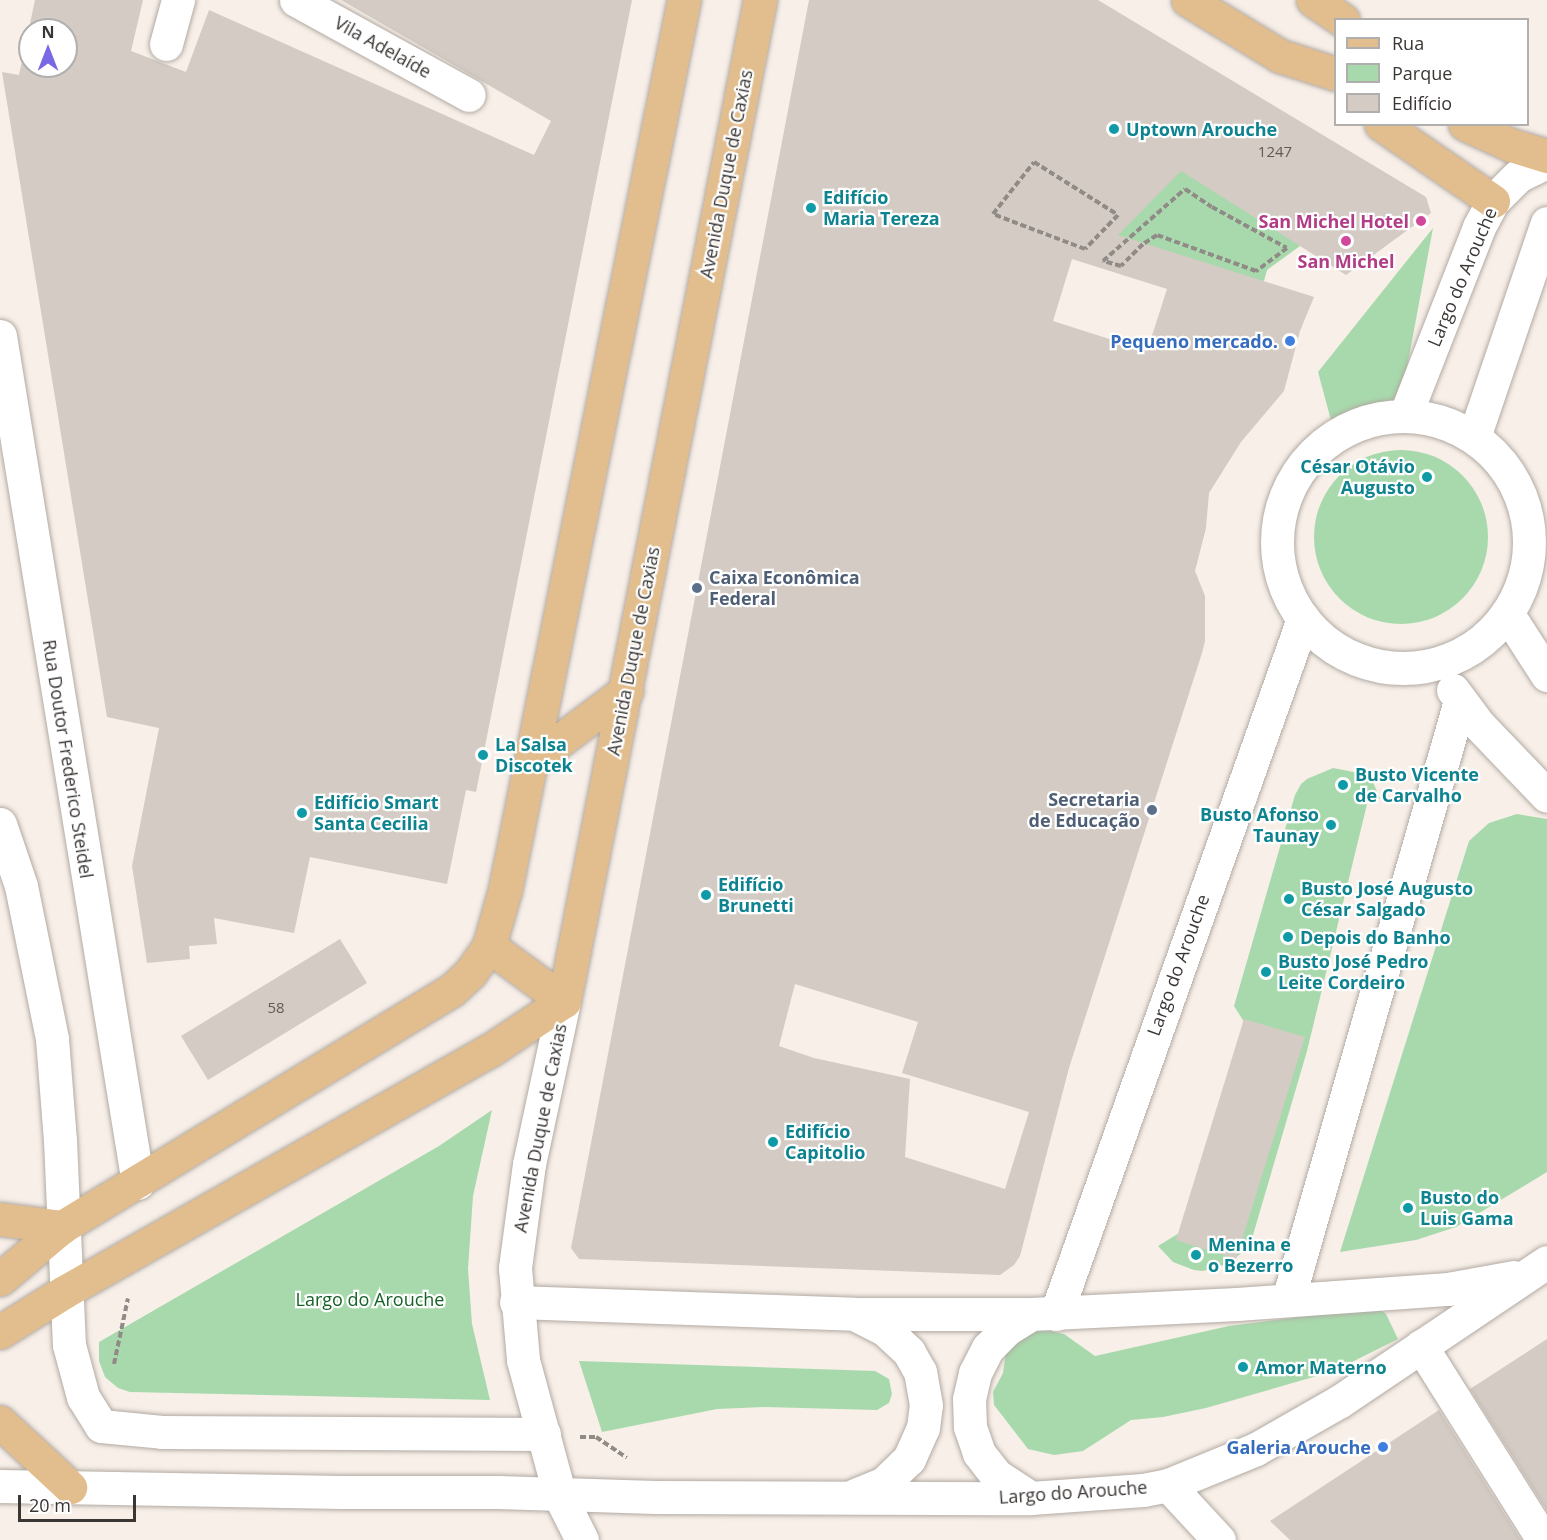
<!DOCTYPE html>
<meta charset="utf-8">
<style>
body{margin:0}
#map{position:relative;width:1547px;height:1540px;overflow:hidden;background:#f7efe8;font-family:"Open Sans",sans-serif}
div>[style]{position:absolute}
.green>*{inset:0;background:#a8d9ac}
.round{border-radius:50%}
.building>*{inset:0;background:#d3cbc4}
.path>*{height:4px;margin-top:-2px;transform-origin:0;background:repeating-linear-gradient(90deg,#918b87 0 6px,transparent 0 9px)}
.roads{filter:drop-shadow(0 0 2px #b2aaa3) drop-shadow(0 0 2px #b2aaa3)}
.minor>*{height:33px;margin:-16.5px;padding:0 16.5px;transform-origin:16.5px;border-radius:16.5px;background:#fff}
.minor>.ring{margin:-16.5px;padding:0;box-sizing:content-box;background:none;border:33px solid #fff;border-radius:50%}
.major>*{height:33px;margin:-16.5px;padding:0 16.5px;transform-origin:16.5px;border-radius:16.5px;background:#e2be8e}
.dots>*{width:16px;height:16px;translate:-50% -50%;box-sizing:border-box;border:3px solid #fff;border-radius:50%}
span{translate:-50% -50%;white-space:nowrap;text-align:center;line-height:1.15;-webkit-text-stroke:4.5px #fff;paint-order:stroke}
.number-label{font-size:15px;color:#605b58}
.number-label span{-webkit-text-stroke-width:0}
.street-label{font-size:18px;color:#3a3634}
.culture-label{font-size:18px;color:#0d838f;font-weight:700}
.left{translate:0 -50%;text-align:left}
.right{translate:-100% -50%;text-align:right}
.hotel-label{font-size:18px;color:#b23c85;font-weight:700}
.shop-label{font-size:18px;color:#366cbe;font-weight:700}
.service-label{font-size:18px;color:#4e5e75;font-weight:700}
.park-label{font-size:18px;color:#156227}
.legend{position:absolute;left:1334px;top:18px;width:195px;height:108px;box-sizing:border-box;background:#fff;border:2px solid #b0afae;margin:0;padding:8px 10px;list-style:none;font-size:18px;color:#3a3634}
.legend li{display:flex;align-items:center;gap:12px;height:30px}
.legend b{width:30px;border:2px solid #b0afae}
.north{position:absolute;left:18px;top:18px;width:60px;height:60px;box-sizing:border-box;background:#fff;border:2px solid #b0afae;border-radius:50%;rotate:0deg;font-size:16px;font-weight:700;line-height:24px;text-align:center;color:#3a3634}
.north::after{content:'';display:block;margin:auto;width:21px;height:27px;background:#7a69e4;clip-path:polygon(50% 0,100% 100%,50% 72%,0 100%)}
.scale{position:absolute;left:18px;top:1495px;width:118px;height:27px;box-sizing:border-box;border:3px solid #3a3634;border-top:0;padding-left:8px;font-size:18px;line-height:21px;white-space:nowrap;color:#3a3634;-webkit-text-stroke:4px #fff;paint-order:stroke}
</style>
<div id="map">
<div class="green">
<i style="clip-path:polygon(1233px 82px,1300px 246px,1267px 270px,1264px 281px,1125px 276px,1024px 142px)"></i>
<i style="clip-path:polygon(1433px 228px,1401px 400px,1363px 408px,1332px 424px,1318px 372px)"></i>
<i class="round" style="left:1314px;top:450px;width:174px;height:174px"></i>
<i style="clip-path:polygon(1333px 768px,1359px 773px,1373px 782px,1380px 799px,1369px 796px,1307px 1051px,1253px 1235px,1243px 1252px,1227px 1264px,1203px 1271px,1194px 1270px,1173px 1262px,1158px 1246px,1194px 1224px,1246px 1025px,1234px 1006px,1295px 795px,1301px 784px,1307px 779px)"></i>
<i style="clip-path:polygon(1517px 814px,1547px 819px,1547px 1172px,1456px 1227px,1416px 1240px,1340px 1252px,1469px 841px,1489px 823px)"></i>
<i style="clip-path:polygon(492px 1110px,473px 1196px,468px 1269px,472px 1324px,490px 1400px,130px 1392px,118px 1388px,105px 1377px,99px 1361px,99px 1342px,439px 1146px)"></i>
<i style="clip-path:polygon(1377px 1307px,1386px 1314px,1398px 1339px,1334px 1371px,1206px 1408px,1163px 1417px,1131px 1420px,1083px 1451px,1054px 1455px,1028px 1449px,994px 1405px,993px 1392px,1003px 1373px,1007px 1344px,1018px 1335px,1040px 1329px,1064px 1334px,1095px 1356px,1229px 1326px)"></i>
<i style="clip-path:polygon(579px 1361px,875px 1371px,889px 1379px,892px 1394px,889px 1403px,877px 1410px,765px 1407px,717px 1409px,602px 1432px)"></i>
</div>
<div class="building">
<i style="clip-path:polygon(evenodd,35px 0,143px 0,131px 51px,186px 72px,209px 10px,534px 155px,551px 121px,341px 0,632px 0,476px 792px,466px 790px,447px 884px,310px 857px,294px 933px,214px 918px,217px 944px,189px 946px,190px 959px,147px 963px,132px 866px,159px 728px,107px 717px,2px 72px,19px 75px,35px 0,30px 30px,66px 30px,66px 66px,30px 66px,30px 30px)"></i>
<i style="clip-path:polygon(evenodd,809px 0,1098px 0,1426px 197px,1431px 213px,1346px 275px,1181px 171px,1118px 235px,1314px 297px,1300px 331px,1284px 391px,1241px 442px,1209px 493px,1206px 528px,1195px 571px,1205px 596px,1205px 641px,1202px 653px,1069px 1068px,1020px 1256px,1014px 1265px,1000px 1275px,579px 1259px,571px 1248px,809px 0,1072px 259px,1167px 289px,1147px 351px,1053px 321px,1072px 259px,809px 0,795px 984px,918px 1022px,902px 1073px,1029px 1112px,1005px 1189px,905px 1157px,910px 1079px,814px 1058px,779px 1046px,795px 984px)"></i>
<i style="clip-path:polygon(340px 939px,367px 983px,208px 1080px,181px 1036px)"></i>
<i style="clip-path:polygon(1244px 1019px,1305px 1037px,1236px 1259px,1176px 1240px)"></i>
<i style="clip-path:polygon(1547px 1339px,1547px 1511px,1470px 1389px)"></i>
<i style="clip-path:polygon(1439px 1410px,1521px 1540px,1290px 1540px,1270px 1521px)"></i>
</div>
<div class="path">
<i style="left:1034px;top:162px;width:99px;rotate:32.2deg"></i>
<i style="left:1118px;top:215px;width:47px;rotate:134.1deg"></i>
<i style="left:1085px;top:249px;width:98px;rotate:-159.2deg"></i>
<i style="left:993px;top:214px;width:66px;rotate:-51.7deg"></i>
<i style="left:1185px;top:189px;width:32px;rotate:34deg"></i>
<i style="left:1212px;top:207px;width:85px;rotate:28.7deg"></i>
<i style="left:1287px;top:248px;width:39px;rotate:143deg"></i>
<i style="left:1256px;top:271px;width:105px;rotate:-160deg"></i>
<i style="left:1157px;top:235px;width:17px;rotate:147deg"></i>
<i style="left:1143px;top:244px;width:31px;rotate:135deg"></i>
<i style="left:1121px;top:266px;width:19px;rotate:-164deg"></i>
<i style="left:1103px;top:261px;width:109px;rotate:-41.3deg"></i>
<i style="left:114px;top:1364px;width:67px;rotate:-78deg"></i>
<i style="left:580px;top:1437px;width:16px"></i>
<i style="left:596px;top:1437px;width:37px;rotate:34deg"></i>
</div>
<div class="roads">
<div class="minor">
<i style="left:296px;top:0;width:197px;rotate:28.8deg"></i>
<i style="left:166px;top:44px;width:46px;rotate:-74.7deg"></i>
<i style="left:0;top:336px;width:858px;rotate:80.75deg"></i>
<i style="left:1405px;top:416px;width:203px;rotate:-68.6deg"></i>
<i style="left:1479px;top:227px;width:30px;rotate:-62deg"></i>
<i style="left:1493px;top:201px;width:35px;rotate:-45deg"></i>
<i style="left:1518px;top:176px;width:32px;rotate:-26deg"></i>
<i class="ring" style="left:1277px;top:416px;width:219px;height:219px"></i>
<i style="left:1474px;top:437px;width:226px;rotate:-71.2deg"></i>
<i style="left:1507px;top:613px;width:74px;rotate:57.2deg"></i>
<i style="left:1453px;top:690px;width:44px;rotate:53.4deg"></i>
<i style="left:1479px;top:725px;width:98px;rotate:46.2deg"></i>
<i style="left:0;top:824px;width:65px;rotate:71.3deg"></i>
<i style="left:21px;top:886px;width:156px;rotate:78.5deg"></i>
<i style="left:52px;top:1039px;width:101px;rotate:85.5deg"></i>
<i style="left:60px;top:1140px;width:205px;rotate:87.5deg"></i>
<i style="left:69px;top:1345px;width:54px;rotate:74.9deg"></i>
<i style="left:83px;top:1397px;width:34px;rotate:58deg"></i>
<i style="left:101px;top:1426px;width:61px;rotate:5.6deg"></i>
<i style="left:162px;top:1432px;width:382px;rotate:0.3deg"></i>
<i style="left:564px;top:1001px;width:167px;rotate:102.1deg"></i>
<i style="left:529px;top:1164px;width:105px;rotate:97.7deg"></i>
<i style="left:515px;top:1268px;width:92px;rotate:85deg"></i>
<i style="left:523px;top:1360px;width:141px;rotate:74.8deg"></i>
<i style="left:560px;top:1496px;width:49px;rotate:63.4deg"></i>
<i style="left:1288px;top:1300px;width:623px;rotate:-73.98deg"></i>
<i style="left:516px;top:1302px;width:338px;rotate:2deg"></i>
<i style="left:854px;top:1314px;width:177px"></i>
<i style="left:1031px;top:1314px;width:206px;rotate:-2.8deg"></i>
<i style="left:1237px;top:1304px;width:212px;rotate:-4.1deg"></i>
<i style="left:1448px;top:1289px;width:67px;rotate:-10.3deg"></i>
<i style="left:1056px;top:1314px;width:738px;rotate:-70.44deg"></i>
<i style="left:1421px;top:1346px;width:229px;rotate:57.8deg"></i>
<i style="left:1168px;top:1485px;width:75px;rotate:47.2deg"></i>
<i style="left:0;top:1486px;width:342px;rotate:1deg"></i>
<i style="left:342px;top:1492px;width:156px"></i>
<i style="left:498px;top:1492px;width:157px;rotate:1.8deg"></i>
<i style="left:655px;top:1497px;width:376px;rotate:0.2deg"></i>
<i style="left:1031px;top:1498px;width:112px;rotate:-4.1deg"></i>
<i style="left:1143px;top:1490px;width:25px;rotate:-11deg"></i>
<i style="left:1168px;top:1485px;width:95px;rotate:-22.2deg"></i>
<i style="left:1256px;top:1449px;width:97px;rotate:-29.7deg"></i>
<i style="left:1340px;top:1401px;width:249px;rotate:-33.9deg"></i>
<i style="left:855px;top:1495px;width:31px;rotate:-22deg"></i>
<i style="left:884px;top:1483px;width:35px;rotate:-44deg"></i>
<i style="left:909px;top:1459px;width:34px;rotate:-66deg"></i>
<i style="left:923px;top:1428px;width:23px;rotate:-83deg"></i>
<i style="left:926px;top:1405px;width:34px;rotate:-100deg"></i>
<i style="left:920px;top:1372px;width:23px;rotate:-119deg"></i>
<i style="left:909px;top:1352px;width:34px;rotate:-137deg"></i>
<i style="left:884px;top:1329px;width:31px;rotate:-153deg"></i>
<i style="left:1031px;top:1498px;width:42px;rotate:-146.7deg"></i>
<i style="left:996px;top:1475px;width:28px;rotate:-128deg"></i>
<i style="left:979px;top:1453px;width:28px;rotate:-109deg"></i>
<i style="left:970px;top:1427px;width:28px;rotate:-92deg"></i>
<i style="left:969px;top:1399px;width:27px;rotate:-77deg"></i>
<i style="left:975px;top:1373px;width:28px;rotate:-63deg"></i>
<i style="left:988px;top:1348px;width:27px;rotate:-45deg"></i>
<i style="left:1007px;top:1329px;width:28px;rotate:-32deg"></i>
</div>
<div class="major">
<i style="left:1188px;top:0;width:108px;rotate:31.3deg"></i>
<i style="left:1280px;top:56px;width:59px;rotate:17.8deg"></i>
<i style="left:1313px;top:0;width:36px;rotate:34deg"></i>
<i style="left:1381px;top:124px;width:136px;rotate:34.5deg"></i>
<i style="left:1465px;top:124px;width:51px;rotate:24.5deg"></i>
<i style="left:1511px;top:145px;width:38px;rotate:17deg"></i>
<i style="left:531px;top:762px;width:119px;rotate:-36.8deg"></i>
<i style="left:489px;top:946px;width:93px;rotate:36.3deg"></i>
<i style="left:564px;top:1001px;width:1020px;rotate:-78.92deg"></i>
<i style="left:0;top:1219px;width:63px;rotate:7.4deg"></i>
<i style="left:0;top:1279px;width:81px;rotate:-40deg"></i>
<i style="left:62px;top:1227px;width:456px;rotate:-31.3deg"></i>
<i style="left:452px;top:990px;width:26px;rotate:-43deg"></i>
<i style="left:471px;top:972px;width:32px;rotate:-55deg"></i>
<i style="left:489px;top:946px;width:58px;rotate:-74.1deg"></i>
<i style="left:505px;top:890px;width:908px;rotate:-78.63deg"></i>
<i style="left:0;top:1332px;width:75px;rotate:-32deg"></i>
<i style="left:64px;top:1292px;width:489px;rotate:-29.6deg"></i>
<i style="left:489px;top:1051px;width:90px;rotate:-33.7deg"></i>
<i style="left:0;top:1422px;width:96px;rotate:42.9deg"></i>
</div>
</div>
<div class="dots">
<i style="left:1114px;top:129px;background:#0f9aa8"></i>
<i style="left:811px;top:208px;background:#0f9aa8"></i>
<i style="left:1421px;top:221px;background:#d1479c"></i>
<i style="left:1346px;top:241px;background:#d1479c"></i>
<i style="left:1290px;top:341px;background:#3f7fe0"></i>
<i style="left:1427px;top:477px;background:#0f9aa8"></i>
<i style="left:697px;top:588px;background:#5c6f8a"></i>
<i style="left:483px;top:755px;background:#0f9aa8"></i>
<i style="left:1343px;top:785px;background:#0f9aa8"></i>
<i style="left:1152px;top:810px;background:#5c6f8a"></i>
<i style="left:302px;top:813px;background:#0f9aa8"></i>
<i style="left:1331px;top:825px;background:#0f9aa8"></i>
<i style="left:706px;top:895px;background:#0f9aa8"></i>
<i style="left:1289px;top:899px;background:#0f9aa8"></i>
<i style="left:1288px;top:937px;background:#0f9aa8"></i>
<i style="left:1266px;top:972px;background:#0f9aa8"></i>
<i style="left:773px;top:1142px;background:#0f9aa8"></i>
<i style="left:1408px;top:1208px;background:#0f9aa8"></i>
<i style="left:1196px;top:1255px;background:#0f9aa8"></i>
<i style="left:1243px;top:1367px;background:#0f9aa8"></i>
<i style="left:1383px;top:1447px;background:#3f7fe0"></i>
</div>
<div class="number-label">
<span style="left:1275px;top:152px">1247</span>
<span style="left:276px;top:1008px">58</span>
</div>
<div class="street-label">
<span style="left:383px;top:47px;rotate:29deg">Vila Adelaíde</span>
<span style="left:726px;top:174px;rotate:-79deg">Avenida Duque de Caxias</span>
<span style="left:1462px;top:277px;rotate:-67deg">Largo do Arouche</span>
<span style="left:633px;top:651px;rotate:-79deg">Avenida Duque de Caxias</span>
<span style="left:68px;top:759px;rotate:81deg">Rua Doutor Frederico Steidel</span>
<span style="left:1178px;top:965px;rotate:-70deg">Largo do Arouche</span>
<span style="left:540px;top:1128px;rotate:-79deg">Avenida Duque de Caxias</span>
<span style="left:1073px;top:1492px;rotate:-4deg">Largo do Arouche</span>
</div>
<div class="culture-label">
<span class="left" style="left:1126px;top:129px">Uptown Arouche</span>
<span class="left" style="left:823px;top:208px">Edifício<br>Maria Tereza</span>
<span class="right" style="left:1415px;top:477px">César Otávio<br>Augusto</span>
<span class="left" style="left:495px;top:755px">La Salsa<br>Discotek</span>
<span class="left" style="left:1355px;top:785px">Busto Vicente<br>de Carvalho</span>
<span class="left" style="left:314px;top:813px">Edifício Smart<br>Santa Cecilia</span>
<span class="right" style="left:1319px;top:825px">Busto Afonso<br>Taunay</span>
<span class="left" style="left:718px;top:895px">Edifício<br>Brunetti</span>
<span class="left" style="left:1301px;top:899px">Busto José Augusto<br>César Salgado</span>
<span class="left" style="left:1300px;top:937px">Depois do Banho</span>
<span class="left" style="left:1278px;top:972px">Busto José Pedro<br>Leite Cordeiro</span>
<span class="left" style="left:785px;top:1142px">Edifício<br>Capitolio</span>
<span class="left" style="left:1420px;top:1208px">Busto do<br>Luis Gama</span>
<span class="left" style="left:1208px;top:1255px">Menina e<br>o Bezerro</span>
<span class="left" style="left:1255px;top:1367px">Amor Materno</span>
</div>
<div class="hotel-label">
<span class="right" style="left:1409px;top:221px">San Michel Hotel</span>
<span style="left:1346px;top:261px">San Michel</span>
</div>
<div class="shop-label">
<span class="right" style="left:1278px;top:341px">Pequeno mercado.</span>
<span class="right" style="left:1371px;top:1447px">Galeria Arouche</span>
</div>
<div class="service-label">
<span class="left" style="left:709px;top:588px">Caixa Econômica<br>Federal</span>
<span class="right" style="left:1140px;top:810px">Secretaria<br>de Educação</span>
</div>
<div class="park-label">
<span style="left:370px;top:1299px">Largo do Arouche</span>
</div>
<ul class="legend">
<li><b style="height:8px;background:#e2be8e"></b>Rua</li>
<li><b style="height:16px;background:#a8d9ac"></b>Parque</li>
<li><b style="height:16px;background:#d3cbc4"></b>Edifício</li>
</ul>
<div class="north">N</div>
<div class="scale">20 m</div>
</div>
